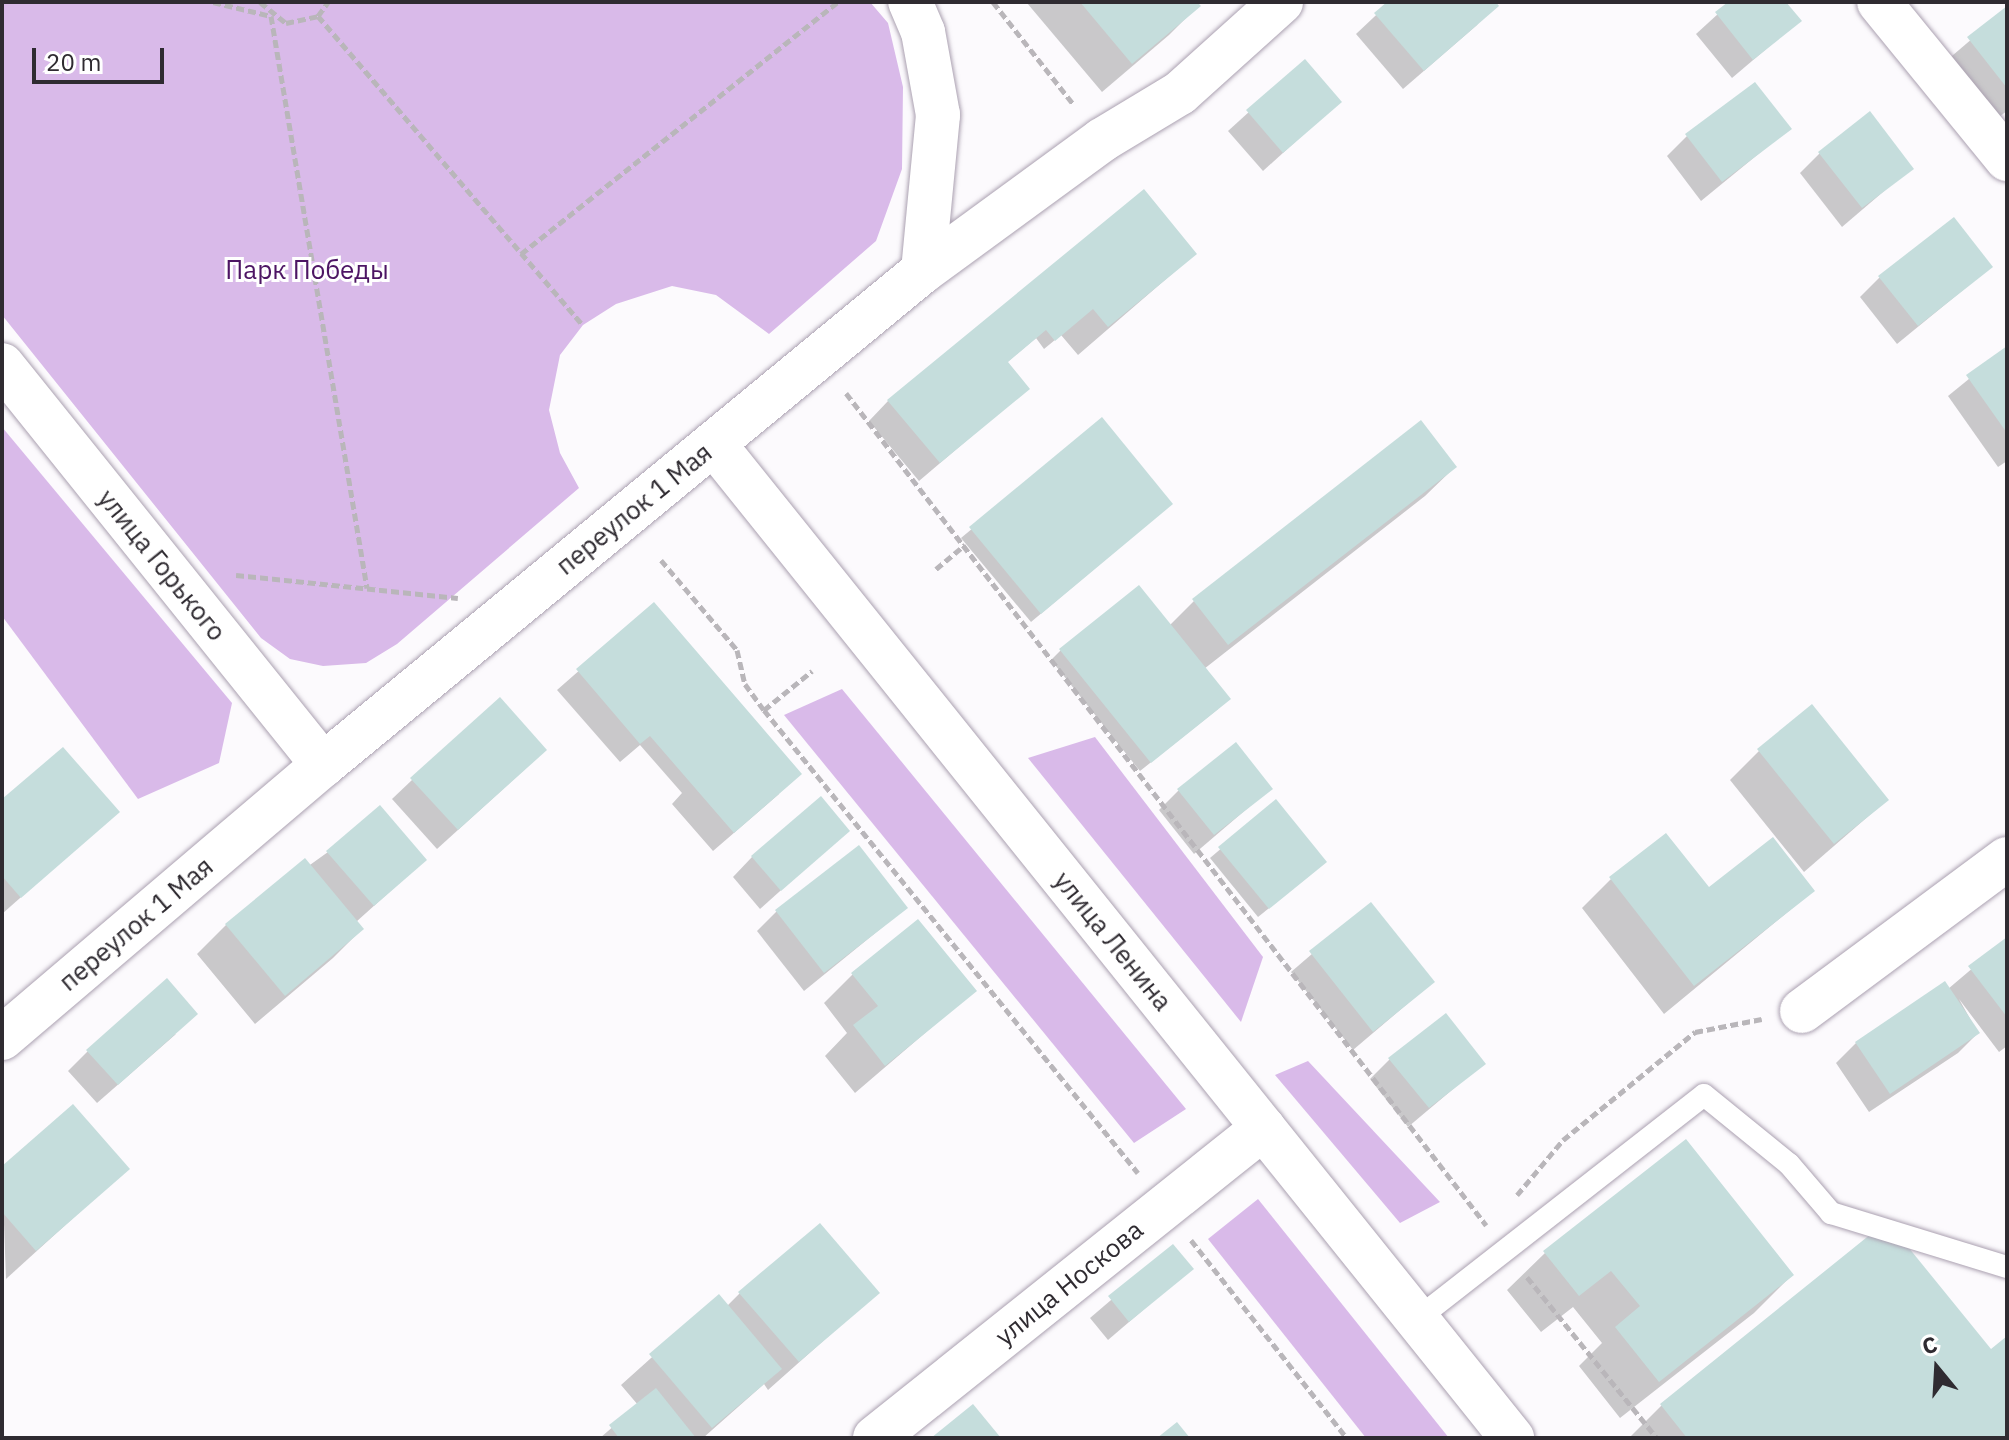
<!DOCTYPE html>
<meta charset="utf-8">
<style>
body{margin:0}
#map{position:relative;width:2009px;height:1440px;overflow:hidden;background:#fcfafd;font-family:"IBM Plex Sans",sans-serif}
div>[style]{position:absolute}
.green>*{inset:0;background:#d9bae9}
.shadow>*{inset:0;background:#0003}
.building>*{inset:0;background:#c5dddc}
.path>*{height:5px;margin-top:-2.5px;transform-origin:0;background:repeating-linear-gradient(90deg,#b9b6ba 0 8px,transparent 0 12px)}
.roads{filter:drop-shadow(0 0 2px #aba1b1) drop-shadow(0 0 2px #aba1b1)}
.service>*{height:22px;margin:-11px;padding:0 11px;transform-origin:11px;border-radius:11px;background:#fff}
.minor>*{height:44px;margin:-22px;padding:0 22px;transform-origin:22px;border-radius:22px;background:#fff}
.secondary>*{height:44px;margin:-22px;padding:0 22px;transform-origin:22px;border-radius:22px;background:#fff}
span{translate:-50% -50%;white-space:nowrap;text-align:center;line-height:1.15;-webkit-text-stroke:6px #fff;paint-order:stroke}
.park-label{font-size:26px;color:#4d1564}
.street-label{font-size:26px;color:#2f2b31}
.frame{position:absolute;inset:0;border:4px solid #2f2b31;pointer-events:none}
.north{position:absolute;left:1897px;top:1328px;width:80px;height:80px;-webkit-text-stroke:6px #fff;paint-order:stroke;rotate:342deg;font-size:22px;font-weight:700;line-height:32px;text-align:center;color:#2f2b31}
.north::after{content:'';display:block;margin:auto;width:28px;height:36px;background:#2f2b31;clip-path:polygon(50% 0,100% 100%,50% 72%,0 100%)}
.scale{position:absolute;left:32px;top:48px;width:132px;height:36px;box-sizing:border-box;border:4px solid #2f2b31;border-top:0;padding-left:10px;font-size:24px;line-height:28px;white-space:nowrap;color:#2f2b31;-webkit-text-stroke:6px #fff;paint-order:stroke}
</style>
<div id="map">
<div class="green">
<i style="clip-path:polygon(2px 2px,870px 2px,888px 23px,903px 87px,902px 169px,876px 241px,769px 334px,716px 295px,672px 286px,616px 304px,583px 325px,560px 355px,549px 410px,560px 453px,579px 488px,397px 644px,366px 663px,323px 666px,290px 659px,261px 638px,2px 315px)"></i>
<i style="clip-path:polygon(2px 427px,232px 703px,219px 763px,138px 799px,2px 616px)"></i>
<i style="clip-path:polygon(842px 689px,1186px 1109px,1134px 1143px,784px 715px)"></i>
<i style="clip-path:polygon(1095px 737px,1263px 957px,1241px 1022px,1028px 758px)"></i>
<i style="clip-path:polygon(1308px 1061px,1440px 1202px,1400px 1223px,1275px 1075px)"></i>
<i style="clip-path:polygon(1258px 1199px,1449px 1438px,1366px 1438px,1208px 1239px)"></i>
</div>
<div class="shadow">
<i style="clip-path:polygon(1195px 2px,1198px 6px,1169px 35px,1102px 92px,1027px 3px)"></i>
<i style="clip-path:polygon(1390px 2px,1493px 2px,1477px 25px,1403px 89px,1356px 34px)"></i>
<i style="clip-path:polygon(1731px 2px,1784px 2px,1799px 21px,1732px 78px,1696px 34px)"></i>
<i style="clip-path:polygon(2007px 9px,2007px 111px,1985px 127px,1939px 67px)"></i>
<i style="clip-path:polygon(1304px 62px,1339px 102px,1263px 171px,1228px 131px)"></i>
<i style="clip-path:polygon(1789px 129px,1701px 201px,1667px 156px,1687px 136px)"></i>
<i style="clip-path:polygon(1820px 153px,1911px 168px,1842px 227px,1800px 173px)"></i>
<i style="clip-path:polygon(1195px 254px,1078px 355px,1061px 335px,1044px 349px,1036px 338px,1006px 363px,1027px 389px,919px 481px,869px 421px,888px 401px)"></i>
<i style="clip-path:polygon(1991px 267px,1897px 344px,1860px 297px,1880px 277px)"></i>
<i style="clip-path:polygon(2007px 348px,2007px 461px,1998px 467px,1948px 396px)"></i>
<i style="clip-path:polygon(1102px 420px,1161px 513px,1031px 622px,961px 538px)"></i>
<i style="clip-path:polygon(1455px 467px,1425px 496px,1204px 669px,1218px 709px,1140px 771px,1051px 660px,1061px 650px,1169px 626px,1194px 601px)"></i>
<i style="clip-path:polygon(654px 605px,779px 794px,713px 851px,672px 804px,682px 793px,640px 745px,620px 762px,557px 690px)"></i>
<i style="clip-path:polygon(1759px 751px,1887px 800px,1804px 872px,1730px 780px)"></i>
<i style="clip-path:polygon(525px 769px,437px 849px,392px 799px,412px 780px)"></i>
<i style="clip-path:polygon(1270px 789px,1194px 854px,1159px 810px,1179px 790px)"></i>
<i style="clip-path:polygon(2px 802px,117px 812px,2px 914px)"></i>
<i style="clip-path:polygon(1276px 802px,1315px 871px,1258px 917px,1210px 858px)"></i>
<i style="clip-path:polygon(848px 830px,760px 909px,733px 877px,752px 857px)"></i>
<i style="clip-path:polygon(328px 852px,425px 860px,356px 922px,362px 929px,333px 958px,255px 1024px,197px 954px,226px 925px)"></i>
<i style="clip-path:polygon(1611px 879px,1709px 890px,1813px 891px,1664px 1014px,1582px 908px)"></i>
<i style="clip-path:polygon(1370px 904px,1433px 982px,1353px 1050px,1291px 972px)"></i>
<i style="clip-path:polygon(906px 908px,804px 991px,757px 931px,777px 911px)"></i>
<i style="clip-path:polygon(2007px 939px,2007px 1046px,1999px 1052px,1959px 999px,1978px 1033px,1958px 1053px,1869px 1112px,1836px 1063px,1856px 1043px,1948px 989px)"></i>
<i style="clip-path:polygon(853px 974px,974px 991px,855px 1093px,825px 1056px,847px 1033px,824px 1003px)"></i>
<i style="clip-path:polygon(176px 1034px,97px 1103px,68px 1071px,88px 1051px)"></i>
<i style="clip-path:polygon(1390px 1059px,1484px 1063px,1408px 1127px,1370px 1079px)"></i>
<i style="clip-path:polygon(2px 1169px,127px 1169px,6px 1279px)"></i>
<i style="clip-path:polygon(1886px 1224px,1990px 1352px,2007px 1339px,2007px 1438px,1629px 1438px,1661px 1406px)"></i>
<i style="clip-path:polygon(1173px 1247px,1191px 1269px,1108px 1340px,1090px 1318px)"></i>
<i style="clip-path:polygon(1545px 1253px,1792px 1275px,1754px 1313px,1620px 1418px,1579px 1366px,1602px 1343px,1573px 1307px,1541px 1332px,1507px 1290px)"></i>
<i style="clip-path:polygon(740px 1293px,877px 1293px,768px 1390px,764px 1384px,703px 1438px,600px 1438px,638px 1405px,621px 1385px,719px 1297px,727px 1306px)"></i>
</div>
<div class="building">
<i style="clip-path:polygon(1080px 2px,1197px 2px,1201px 6px,1132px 64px)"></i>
<i style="clip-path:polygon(1387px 2px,1496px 2px,1499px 6px,1424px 71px,1374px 13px)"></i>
<i style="clip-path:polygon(1728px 2px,1786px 2px,1802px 21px,1753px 60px,1715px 12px)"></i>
<i style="clip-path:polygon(2007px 6px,2007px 88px,1967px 37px)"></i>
<i style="clip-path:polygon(1305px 59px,1342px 102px,1283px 153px,1246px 110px)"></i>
<i style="clip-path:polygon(1755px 82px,1792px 129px,1722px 182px,1685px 134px)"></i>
<i style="clip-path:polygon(1870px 111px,1914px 169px,1862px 208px,1818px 152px)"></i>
<i style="clip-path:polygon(1144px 189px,1197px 254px,1108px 327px,1093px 309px,1055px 341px,1046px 330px,1008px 362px,1030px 389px,940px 463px,887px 400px)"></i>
<i style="clip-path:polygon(1954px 217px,1993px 267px,1918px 326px,1878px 276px)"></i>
<i style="clip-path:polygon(2007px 346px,2007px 433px,1966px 375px)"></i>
<i style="clip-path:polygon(1102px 417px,1173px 504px,1041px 614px,969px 527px)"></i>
<i style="clip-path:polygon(1421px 420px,1457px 467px,1228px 645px,1192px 599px)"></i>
<i style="clip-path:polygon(1139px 585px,1231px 699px,1151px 763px,1059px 649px)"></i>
<i style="clip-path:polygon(654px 602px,802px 774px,734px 833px,650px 736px,640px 744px,576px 669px)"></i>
<i style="clip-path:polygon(500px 697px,547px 750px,458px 830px,410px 778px)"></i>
<i style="clip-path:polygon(1812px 704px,1889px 800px,1834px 844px,1757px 749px)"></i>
<i style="clip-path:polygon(1236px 742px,1273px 789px,1214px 835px,1177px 789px)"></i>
<i style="clip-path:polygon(63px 747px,120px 812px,21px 898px,2px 876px,2px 799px)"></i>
<i style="clip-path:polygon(821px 796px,850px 831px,781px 891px,751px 856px)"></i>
<i style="clip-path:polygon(1276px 799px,1327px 862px,1269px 909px,1218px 847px)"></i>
<i style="clip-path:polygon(380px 805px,427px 860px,374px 906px,326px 851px)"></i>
<i style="clip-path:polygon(1666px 833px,1709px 887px,1773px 837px,1815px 891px,1694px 986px,1609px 877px)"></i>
<i style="clip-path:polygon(859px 845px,908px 908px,824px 973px,775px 910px)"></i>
<i style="clip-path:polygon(305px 858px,364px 929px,285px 996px,225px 924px)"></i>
<i style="clip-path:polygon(1371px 902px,1435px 982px,1373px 1032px,1309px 951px)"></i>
<i style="clip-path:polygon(918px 919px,977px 991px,885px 1066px,853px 1025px,878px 1006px,851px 973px)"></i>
<i style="clip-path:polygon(2007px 937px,2007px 1017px,1968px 966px)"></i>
<i style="clip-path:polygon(167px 978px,198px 1014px,118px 1085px,86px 1050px)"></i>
<i style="clip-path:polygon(1945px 981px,1980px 1033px,1890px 1094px,1855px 1042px)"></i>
<i style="clip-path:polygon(1446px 1013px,1486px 1064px,1429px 1108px,1388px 1058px)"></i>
<i style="clip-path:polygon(73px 1104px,130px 1169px,36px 1251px,2px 1212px,2px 1166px)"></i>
<i style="clip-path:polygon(1686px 1139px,1794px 1275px,1659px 1382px,1615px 1327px,1640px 1306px,1611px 1271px,1579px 1296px,1543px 1251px)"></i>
<i style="clip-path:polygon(1887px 1221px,1991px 1349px,2007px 1336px,2007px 1438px,1687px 1438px,1660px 1404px)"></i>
<i style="clip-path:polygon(820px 1223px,880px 1293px,799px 1362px,738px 1292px)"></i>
<i style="clip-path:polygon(1173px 1244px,1194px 1269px,1129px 1322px,1108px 1296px)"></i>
<i style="clip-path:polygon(719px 1294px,782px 1369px,712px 1428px,649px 1354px)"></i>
<i style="clip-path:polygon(656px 1388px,696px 1438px,619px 1438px,609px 1425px)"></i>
<i style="clip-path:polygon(973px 1404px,1001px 1438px,931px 1438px)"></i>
<i style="clip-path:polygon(1177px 1422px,1190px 1438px,1157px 1438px)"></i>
</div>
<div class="path">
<i style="left:213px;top:2px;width:60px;rotate:13.6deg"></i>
<i style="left:271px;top:16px;width:580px;rotate:80.47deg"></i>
<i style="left:260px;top:2px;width:33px;rotate:39deg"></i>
<i style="left:286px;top:23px;width:33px;rotate:-12deg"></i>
<i style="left:318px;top:16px;width:17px;rotate:-54deg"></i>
<i style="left:993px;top:2px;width:131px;rotate:51.8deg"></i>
<i style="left:318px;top:16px;width:407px;rotate:49.4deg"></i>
<i style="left:521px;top:254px;width:405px;rotate:-38.5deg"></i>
<i style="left:846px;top:393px;width:1050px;rotate:52.43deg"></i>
<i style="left:661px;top:560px;width:118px;rotate:49.8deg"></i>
<i style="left:737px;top:650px;width:35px;rotate:77deg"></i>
<i style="left:745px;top:684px;width:32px;rotate:54deg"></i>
<i style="left:764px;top:710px;width:595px;rotate:51.07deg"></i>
<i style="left:936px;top:569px;width:38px;rotate:-40deg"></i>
<i style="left:236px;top:575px;width:223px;rotate:5.9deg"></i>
<i style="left:764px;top:710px;width:62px;rotate:-39.1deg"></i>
<i style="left:1517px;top:1195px;width:72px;rotate:-50.1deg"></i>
<i style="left:1563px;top:1140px;width:171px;rotate:-39.3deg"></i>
<i style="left:1695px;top:1032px;width:68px;rotate:-11deg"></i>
<i style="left:1191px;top:1240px;width:252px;rotate:51.8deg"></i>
<i style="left:1527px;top:1277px;width:207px;rotate:51.1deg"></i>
</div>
<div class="roads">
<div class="service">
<i style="left:1416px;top:1320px;width:365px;rotate:-38deg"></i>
<i style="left:1704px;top:1095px;width:109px;rotate:39.1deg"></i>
<i style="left:1789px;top:1164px;width:65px;rotate:49.4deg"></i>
<i style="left:1831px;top:1213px;width:184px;rotate:17.1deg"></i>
</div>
<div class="minor">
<i style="left:1879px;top:2px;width:203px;rotate:50.8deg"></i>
<i style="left:923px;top:271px;width:222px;rotate:-36.2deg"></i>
<i style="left:1102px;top:140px;width:91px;rotate:-31.1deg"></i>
<i style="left:1180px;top:93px;width:136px;rotate:-42deg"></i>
<i style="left:2px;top:365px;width:513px;rotate:51.25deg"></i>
<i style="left:1802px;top:1011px;width:255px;rotate:-36.6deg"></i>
<i style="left:875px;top:1438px;width:497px;rotate:-38.6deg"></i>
</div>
<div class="secondary">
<i style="left:714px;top:444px;width:1275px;rotate:51.24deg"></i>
<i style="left:2px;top:1038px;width:421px;rotate:-40.4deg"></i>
<i style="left:323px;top:765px;width:777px;rotate:-39.47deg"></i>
<i style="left:923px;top:271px;width:157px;rotate:-84.5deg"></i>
<i style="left:938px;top:115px;width:84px;rotate:-100.2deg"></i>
<i style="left:923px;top:32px;width:33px;rotate:-113deg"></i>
</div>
</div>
<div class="park-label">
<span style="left:307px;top:270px">Парк Победы</span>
</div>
<div class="street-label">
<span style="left:634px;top:509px;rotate:-39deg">переулок 1 Мая</span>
<span style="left:162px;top:565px;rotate:51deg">улица Горького</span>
<span style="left:136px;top:924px;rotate:-40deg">переулок 1 Мая</span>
<span style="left:1113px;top:941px;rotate:51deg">улица Ленина</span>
<span style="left:1069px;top:1283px;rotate:-39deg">улица Носкова</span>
</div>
<div class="frame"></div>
<div class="north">С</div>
<div class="scale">20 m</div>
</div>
